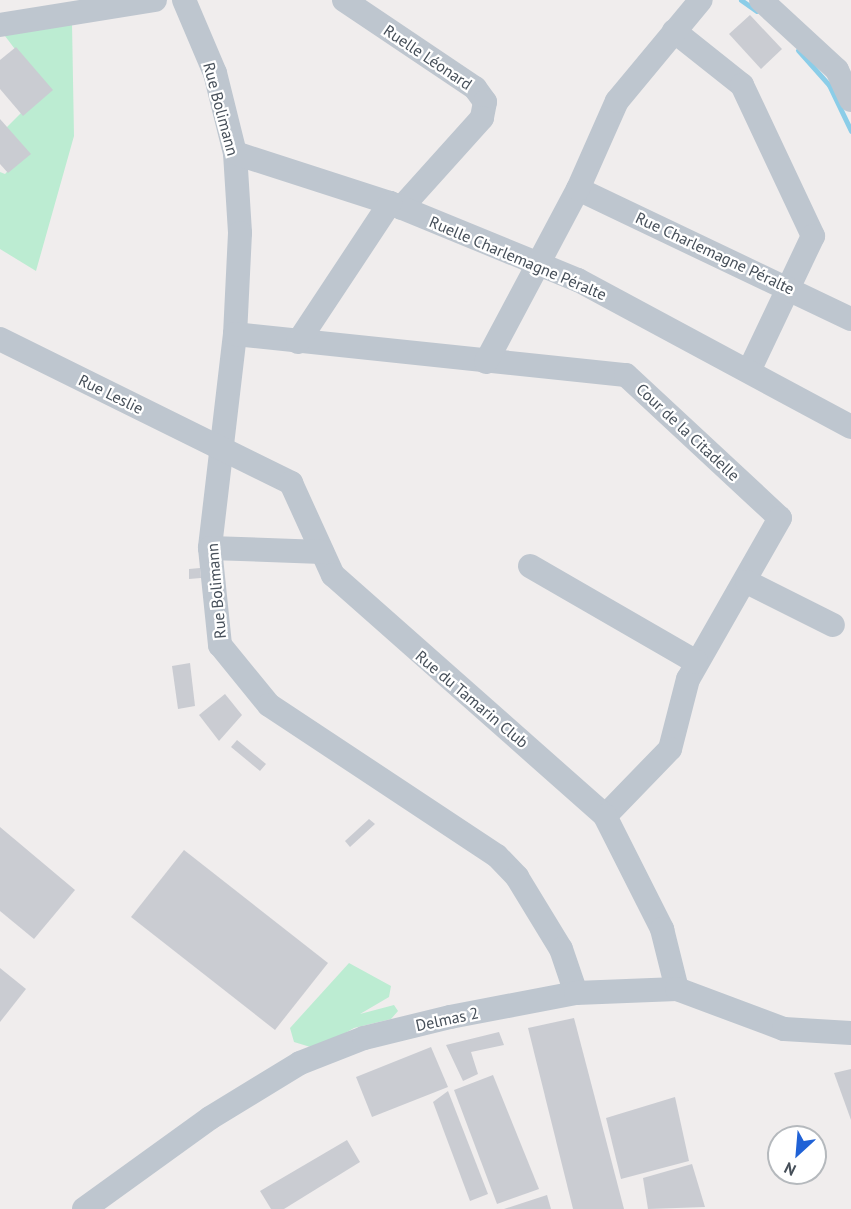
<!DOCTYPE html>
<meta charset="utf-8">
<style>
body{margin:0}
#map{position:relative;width:851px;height:1209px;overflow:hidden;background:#f0eded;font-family:"PT Sans",sans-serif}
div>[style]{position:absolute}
.green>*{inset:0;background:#bcecd2}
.stream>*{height:5px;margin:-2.5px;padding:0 2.5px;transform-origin:2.5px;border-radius:2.5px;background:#8bcde8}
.building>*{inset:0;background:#caccd2}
.minor>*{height:24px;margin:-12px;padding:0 12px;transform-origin:12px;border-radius:12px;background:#bec6cf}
span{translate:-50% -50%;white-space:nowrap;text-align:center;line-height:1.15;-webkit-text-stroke:4.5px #fff;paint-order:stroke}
.street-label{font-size:16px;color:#464f59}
.north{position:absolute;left:767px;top:1125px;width:60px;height:60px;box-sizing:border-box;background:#fff;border:2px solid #b5b9bd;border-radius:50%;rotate:206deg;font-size:16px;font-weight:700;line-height:24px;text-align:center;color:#464f59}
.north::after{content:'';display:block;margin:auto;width:21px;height:27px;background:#2062d6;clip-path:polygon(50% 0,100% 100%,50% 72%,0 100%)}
</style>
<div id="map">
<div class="green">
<i style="clip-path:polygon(72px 23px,74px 136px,36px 271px,0 249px,0 172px,5px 174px,16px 162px,0 134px,45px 89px,2px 32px)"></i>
<i style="clip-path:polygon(349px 963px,391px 986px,389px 997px,360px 1014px,394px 1005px,398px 1011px,391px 1019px,354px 1028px,317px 1049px,294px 1042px,290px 1028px)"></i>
</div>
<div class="stream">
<i style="left:741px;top:0;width:19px;rotate:35deg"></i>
<i style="left:798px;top:50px;width:47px;rotate:48.5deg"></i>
<i style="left:829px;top:85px;width:51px;rotate:64.4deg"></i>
</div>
<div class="building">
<i style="clip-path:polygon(750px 15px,782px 49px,761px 69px,729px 34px)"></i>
<i style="clip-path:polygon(16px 47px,53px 90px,23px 116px,0 89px,0 60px)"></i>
<i style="clip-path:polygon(0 119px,31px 154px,8px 173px,0 164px)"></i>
<i style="clip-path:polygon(200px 568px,201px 578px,189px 579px,189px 569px)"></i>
<i style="clip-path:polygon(190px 663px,195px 706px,178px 709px,172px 666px)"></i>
<i style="clip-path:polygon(225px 694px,242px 715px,219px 741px,199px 715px)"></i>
<i style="clip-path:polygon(237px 740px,266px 764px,260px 771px,231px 747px)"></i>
<i style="clip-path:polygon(369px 819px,375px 824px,350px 847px,345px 841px)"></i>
<i style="clip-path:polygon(0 827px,75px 890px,34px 939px,0 911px)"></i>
<i style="clip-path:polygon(184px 850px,328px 963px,275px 1030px,131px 917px)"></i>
<i style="clip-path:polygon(0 968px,26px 989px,0 1022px)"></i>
<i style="clip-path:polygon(574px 1018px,624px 1209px,573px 1209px,528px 1028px)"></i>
<i style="clip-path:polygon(499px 1032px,504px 1045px,471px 1052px,478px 1074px,463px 1081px,446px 1045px)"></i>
<i style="clip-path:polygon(431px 1047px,448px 1087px,372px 1117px,356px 1077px)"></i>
<i style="clip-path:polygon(851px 1069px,851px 1120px,834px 1073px)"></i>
<i style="clip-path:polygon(493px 1075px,539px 1189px,497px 1204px,454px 1090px)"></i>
<i style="clip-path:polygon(448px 1091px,488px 1194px,470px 1201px,433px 1102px)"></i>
<i style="clip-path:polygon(675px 1097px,689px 1161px,621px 1179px,606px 1118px)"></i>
<i style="clip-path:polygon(347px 1140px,360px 1162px,284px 1209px,271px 1209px,260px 1191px)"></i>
<i style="clip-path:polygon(692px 1164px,705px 1207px,648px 1209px,643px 1178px)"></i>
<i style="clip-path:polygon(547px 1195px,551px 1209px,504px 1209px)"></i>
</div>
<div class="minor">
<i style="left:184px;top:0;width:79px;rotate:67deg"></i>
<i style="left:215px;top:73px;width:82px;rotate:76deg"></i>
<i style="left:235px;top:153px;width:80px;rotate:86.4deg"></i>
<i style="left:240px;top:233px;width:101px;rotate:92.8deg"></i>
<i style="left:235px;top:334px;width:215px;rotate:96.7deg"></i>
<i style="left:210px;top:548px;width:98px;rotate:84.1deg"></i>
<i style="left:220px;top:645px;width:77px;rotate:50.8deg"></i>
<i style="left:269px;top:705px;width:273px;rotate:33.5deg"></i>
<i style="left:497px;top:856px;width:29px;rotate:46deg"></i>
<i style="left:517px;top:877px;width:84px;rotate:58.6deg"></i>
<i style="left:561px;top:949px;width:46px;rotate:71.2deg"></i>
<i style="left:344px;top:0;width:158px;rotate:33.9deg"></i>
<i style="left:475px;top:88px;width:17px;rotate:54deg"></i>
<i style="left:485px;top:102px;width:16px;rotate:101deg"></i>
<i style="left:482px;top:118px;width:121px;rotate:132deg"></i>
<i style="left:761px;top:0;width:103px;rotate:42.6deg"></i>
<i style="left:837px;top:70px;width:33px;rotate:65deg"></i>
<i style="left:0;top:25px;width:157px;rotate:-9.2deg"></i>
<i style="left:674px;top:31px;width:87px;rotate:38.5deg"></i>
<i style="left:742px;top:85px;width:167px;rotate:64.8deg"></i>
<i style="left:813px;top:236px;width:149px;rotate:115.4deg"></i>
<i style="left:235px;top:153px;width:163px;rotate:17.9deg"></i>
<i style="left:390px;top:203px;width:203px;rotate:22.3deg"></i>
<i style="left:578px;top:280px;width:310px;rotate:28.3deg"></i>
<i style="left:578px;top:189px;width:302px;rotate:25.5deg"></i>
<i style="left:235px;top:334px;width:393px;rotate:6deg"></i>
<i style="left:626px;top:375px;width:210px;rotate:42.9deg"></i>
<i style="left:780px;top:518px;width:185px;rotate:119.7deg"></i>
<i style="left:688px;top:679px;width:72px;rotate:104.4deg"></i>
<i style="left:670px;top:749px;width:93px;rotate:134.1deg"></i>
<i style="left:0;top:339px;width:325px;rotate:26.3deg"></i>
<i style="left:291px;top:483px;width:101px;rotate:65.5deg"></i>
<i style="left:333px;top:575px;width:363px;rotate:41.5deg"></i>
<i style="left:605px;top:816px;width:127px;rotate:63.2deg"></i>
<i style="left:662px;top:929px;width:62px;rotate:76deg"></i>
<i style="left:298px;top:342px;width:167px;rotate:-56.5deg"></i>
<i style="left:486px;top:362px;width:196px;rotate:-62deg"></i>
<i style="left:578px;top:189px;width:96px;rotate:-66.1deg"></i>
<i style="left:617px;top:101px;width:131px;rotate:-50.3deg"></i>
<i style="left:210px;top:548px;width:112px;rotate:2deg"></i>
<i style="left:530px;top:566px;width:192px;rotate:30deg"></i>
<i style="left:747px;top:582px;width:96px;rotate:26.6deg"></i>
<i style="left:84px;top:1209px;width:155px;rotate:-35.8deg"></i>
<i style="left:210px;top:1118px;width:105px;rotate:-31.4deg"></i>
<i style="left:300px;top:1063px;width:69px;rotate:-21.3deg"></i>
<i style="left:364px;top:1038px;width:89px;rotate:-13.7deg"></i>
<i style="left:450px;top:1017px;width:128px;rotate:-10.8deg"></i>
<i style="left:576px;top:993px;width:101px;rotate:-2.3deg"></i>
<i style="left:677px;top:989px;width:114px;rotate:20.5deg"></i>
<i style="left:784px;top:1029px;width:67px;rotate:3.4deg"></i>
</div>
<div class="street-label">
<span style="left:428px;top:57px;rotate:34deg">Ruelle Léonard</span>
<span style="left:221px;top:109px;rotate:75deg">Rue Bolimann</span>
<span style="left:715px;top:253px;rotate:25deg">Rue Charlemagne Péralte</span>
<span style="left:518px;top:258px;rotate:23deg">Ruelle Charlemagne Péralte</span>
<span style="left:111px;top:394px;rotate:26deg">Rue Leslie</span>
<span style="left:688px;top:432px;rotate:43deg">Cour de la Citadelle</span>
<span style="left:216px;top:591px;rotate:-95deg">Rue Bolimann</span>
<span style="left:472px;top:699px;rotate:40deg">Rue du Tamarin Club</span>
<span style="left:447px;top:1019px;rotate:-12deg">Delmas 2</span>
</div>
<div class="north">N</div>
</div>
